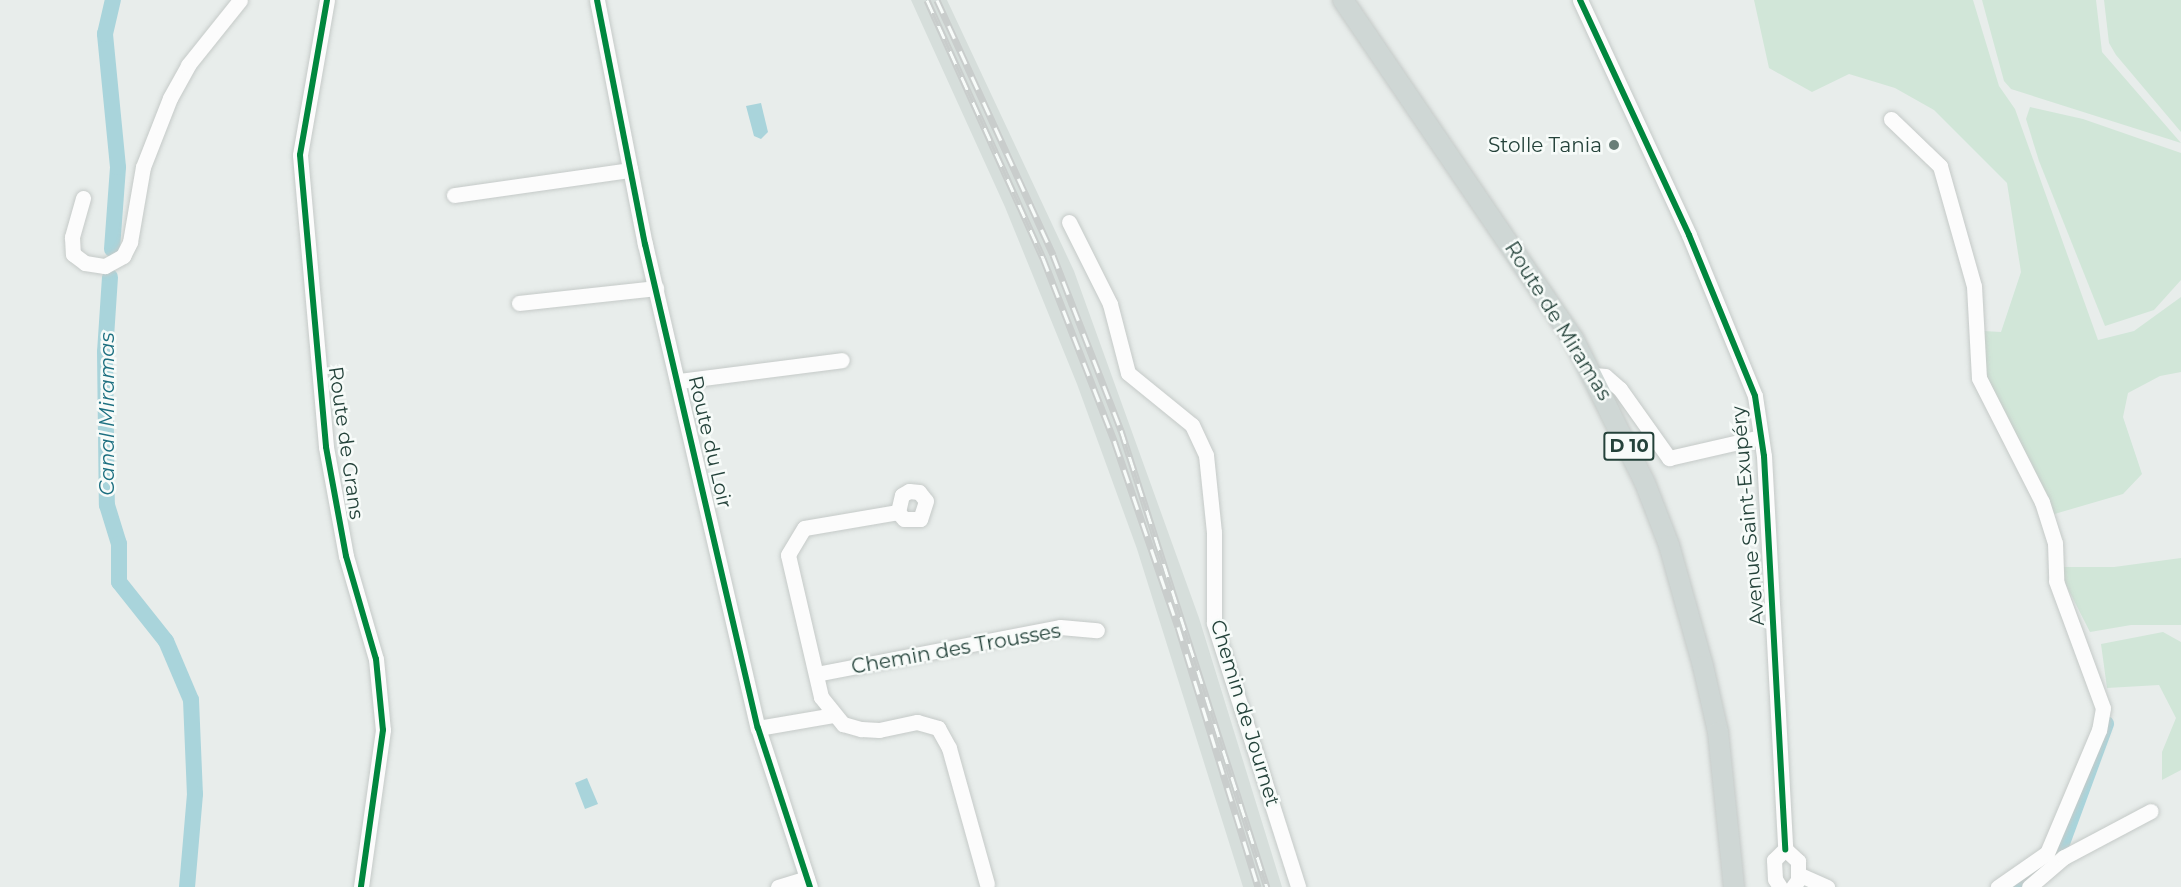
<!DOCTYPE html>
<meta charset="utf-8">
<style>
body{margin:0}
#map{position:relative;width:2181px;height:887px;overflow:hidden;background:#e8edeb;font-family:Montserrat,sans-serif}
div>[style]{position:absolute}
.built>*{inset:0;background:#d6dedb}
.green>*{inset:0;background:#d1e6d8}
.water>*{inset:0;background:#a9d4db}
.canal>*{height:16px;margin:-8px;padding:0 8px;transform-origin:8px;border-radius:8px;background:#a9d4db}
.roads{filter:drop-shadow(0 0 2px #c5cac8) drop-shadow(0 0 2px #c5cac8)}
.minor>*{height:15px;margin:-7.5px;padding:0 7.5px;transform-origin:7.5px;border-radius:7.5px;background:#fcfcfc}
.major>*{height:20px;margin:-10px;padding:0 10px;transform-origin:10px;border-radius:10px;background:#cfd7d5}
.rail>*{height:7px;margin-top:-3.5px;transform-origin:0;background:repeating-linear-gradient(90deg,#f7fbf9 0 14px,#c9cdcc 0 28px);box-sizing:border-box;border-block:2px solid #c9cdcc}
.cycleway>*{height:6px;margin:-3px;padding:0 3px;transform-origin:3px;border-radius:3px;background:#00873e}
.dots>*{width:16px;height:16px;translate:-50% -50%;box-sizing:border-box;border:3px solid #f7fbf9;border-radius:50%}
span{translate:-50% -50%;white-space:nowrap;text-align:center;line-height:1.15;-webkit-text-stroke:5px #f7fbf9;paint-order:stroke}
.shield-label span{padding:2px 4px;background:#f7fbf9;border:2px solid;border-radius:4px;-webkit-text-stroke-width:0}
.shield-label{font-size:18px;color:#24423a;font-weight:700}
.poi-label{font-size:20px;color:#24423a}
.right{translate:-100% -50%;text-align:right}
.street-label{font-size:20px;color:#24423a}
.water-label{font-size:21px;color:#1c6f80;font-style:italic}
</style>
<div id="map">
<div class="built">
<i style="clip-path:polygon(911px 0,947px 0,1074px 271px,1199px 618px,1282px 887px,1243px 887px,1137px 549px,1077px 384px,1005px 207px)"></i>
</div>
<div class="green">
<i style="clip-path:polygon(1754px 0,1973px 0,1999px 86px,2015px 109px,2098px 340px,2134px 331px,2181px 297px,2181px 372px,2160px 376px,2128px 393px,2123px 417px,2142px 474px,2123px 494px,2051px 515px,2032px 464px,1989px 387px,1980px 350px,1983px 331px,2001px 332px,2021px 272px,2007px 183px,1934px 110px,1895px 88px,1849px 74px,1812px 92px,1769px 68px)"></i>
<i style="clip-path:polygon(1982px 0,2096px 0,2102px 52px,2181px 143px,2011px 89px,2004px 81px)"></i>
<i style="clip-path:polygon(2104px 0,2181px 0,2181px 132px,2116px 55px,2109px 43px)"></i>
<i style="clip-path:polygon(2030px 107px,2083px 119px,2181px 153px,2181px 280px,2154px 310px,2105px 326px,2039px 161px,2026px 119px)"></i>
<i style="clip-path:polygon(2181px 558px,2181px 625px,2131px 625px,2090px 632px,2064px 581px,2062px 567px,2114px 567px)"></i>
<i style="clip-path:polygon(2163px 632px,2181px 642px,2181px 770px,2162px 780px,2162px 752px,2176px 718px,2159px 685px,2107px 688px,2101px 644px)"></i>
</div>
<div class="water">
<i style="clip-path:polygon(761px 103px,768px 132px,761px 139px,754px 136px,746px 106px)"></i>
<i style="clip-path:polygon(587px 778px,598px 804px,585px 809px,575px 783px)"></i>
</div>
<div class="canal">
<i style="left:112px;top:249px;width:82px;rotate:-85.8deg"></i>
<i style="left:118px;top:167px;width:134px;rotate:-95.6deg"></i>
<i style="left:105px;top:34px;width:35px;rotate:-77deg"></i>
<i style="left:110px;top:277px;width:75px;rotate:93.8deg"></i>
<i style="left:105px;top:352px;width:153px;rotate:89.3deg"></i>
<i style="left:107px;top:505px;width:41px;rotate:72.9deg"></i>
<i style="left:119px;top:544px;width:38px;rotate:90deg"></i>
<i style="left:119px;top:582px;width:75px;rotate:51.5deg"></i>
<i style="left:166px;top:641px;width:64px;rotate:67deg"></i>
<i style="left:191px;top:700px;width:94px;rotate:87.6deg"></i>
<i style="left:195px;top:794px;width:93px;rotate:94.9deg"></i>
<i style="left:2019px;top:887px;width:48px;rotate:-38.3deg"></i>
<i style="left:2057px;top:857px;width:142px;rotate:-69.8deg"></i>
</div>
<div class="roads">
<div class="minor">
<i style="left:327px;top:0;width:157px;rotate:99.9deg"></i>
<i style="left:300px;top:155px;width:293px;rotate:84.9deg"></i>
<i style="left:326px;top:447px;width:111px;rotate:79.6deg"></i>
<i style="left:346px;top:556px;width:107px;rotate:73.8deg"></i>
<i style="left:376px;top:659px;width:71px;rotate:84.4deg"></i>
<i style="left:383px;top:730px;width:159px;rotate:98deg"></i>
<i style="left:597px;top:0;width:249px;rotate:78.9deg"></i>
<i style="left:645px;top:244px;width:497px;rotate:76.9deg"></i>
<i style="left:758px;top:728px;width:167px;rotate:71.9deg"></i>
<i style="left:1580px;top:0;width:259px;rotate:65.1deg"></i>
<i style="left:1689px;top:235px;width:174px;rotate:67.7deg"></i>
<i style="left:1755px;top:396px;width:61px;rotate:81.5deg"></i>
<i style="left:1764px;top:456px;width:394px;rotate:86.9deg"></i>
<i style="left:1891px;top:119px;width:68px;rotate:43.8deg"></i>
<i style="left:1940px;top:166px;width:125px;rotate:74.2deg"></i>
<i style="left:1974px;top:286px;width:92px;rotate:86.9deg"></i>
<i style="left:1979px;top:378px;width:139px;rotate:63.1deg"></i>
<i style="left:2042px;top:502px;width:43px;rotate:72.4deg"></i>
<i style="left:2055px;top:543px;width:38px;rotate:88deg"></i>
<i style="left:2056px;top:581px;width:135px;rotate:69.7deg"></i>
<i style="left:2103px;top:708px;width:22px;rotate:100deg"></i>
<i style="left:2099px;top:730px;width:134px;rotate:112.9deg"></i>
<i style="left:2047px;top:853px;width:60px;rotate:145.2deg"></i>
<i style="left:454px;top:195px;width:178px;rotate:-8.1deg"></i>
<i style="left:83px;top:198px;width:41px;rotate:105.8deg"></i>
<i style="left:72px;top:237px;width:17px;rotate:87deg"></i>
<i style="left:73px;top:254px;width:15px;rotate:37deg"></i>
<i style="left:85px;top:263px;width:20px;rotate:9deg"></i>
<i style="left:105px;top:266px;width:21px;rotate:-29deg"></i>
<i style="left:123px;top:256px;width:16px;rotate:-63deg"></i>
<i style="left:130px;top:242px;width:76px;rotate:-80.2deg"></i>
<i style="left:143px;top:167px;width:74px;rotate:-68.6deg"></i>
<i style="left:170px;top:98px;width:38px;rotate:-61deg"></i>
<i style="left:188px;top:65px;width:83px;rotate:-51.3deg"></i>
<i style="left:1069px;top:222px;width:92px;rotate:63.4deg"></i>
<i style="left:1110px;top:304px;width:71px;rotate:75.4deg"></i>
<i style="left:1128px;top:373px;width:82px;rotate:39.1deg"></i>
<i style="left:1192px;top:425px;width:33px;rotate:65deg"></i>
<i style="left:1206px;top:455px;width:77px;rotate:84.1deg"></i>
<i style="left:1214px;top:532px;width:91px;rotate:90deg"></i>
<i style="left:1214px;top:623px;width:277px;rotate:72.3deg"></i>
<i style="left:519px;top:303px;width:138px;rotate:-6.2deg"></i>
<i style="left:1594px;top:375px;width:11px;rotate:5deg"></i>
<i style="left:1605px;top:376px;width:20px;rotate:41deg"></i>
<i style="left:1620px;top:389px;width:85px;rotate:54.6deg"></i>
<i style="left:1669px;top:458px;width:94px;rotate:-12.9deg"></i>
<i style="left:679px;top:381px;width:164px;rotate:-7.3deg"></i>
<i style="left:898px;top:512px;width:17px;rotate:-77deg"></i>
<i style="left:902px;top:495px;width:8px;rotate:-30deg"></i>
<i style="left:909px;top:491px;width:10px;rotate:6deg"></i>
<i style="left:919px;top:492px;width:11px;rotate:52deg"></i>
<i style="left:926px;top:501px;width:19px;rotate:108deg"></i>
<i style="left:920px;top:519px;width:16px;rotate:180deg"></i>
<i style="left:904px;top:519px;width:9px;rotate:-131deg"></i>
<i style="left:898px;top:512px;width:95px;rotate:170.3deg"></i>
<i style="left:804px;top:528px;width:31px;rotate:121deg"></i>
<i style="left:788px;top:555px;width:146px;rotate:76.9deg"></i>
<i style="left:821px;top:697px;width:35px;rotate:51deg"></i>
<i style="left:843px;top:724px;width:19px;rotate:16deg"></i>
<i style="left:861px;top:729px;width:18px;rotate:3deg"></i>
<i style="left:879px;top:730px;width:39px;rotate:-12deg"></i>
<i style="left:917px;top:722px;width:22px;rotate:16deg"></i>
<i style="left:938px;top:728px;width:23px;rotate:61deg"></i>
<i style="left:949px;top:748px;width:141px;rotate:74.4deg"></i>
<i style="left:816px;top:674px;width:248px;rotate:-10.9deg"></i>
<i style="left:1060px;top:627px;width:37px;rotate:5deg"></i>
<i style="left:758px;top:728px;width:76px;rotate:-9.8deg"></i>
<i style="left:1785px;top:849px;width:18px;rotate:43deg"></i>
<i style="left:1798px;top:861px;width:19px;rotate:90deg"></i>
<i style="left:1798px;top:880px;width:9px;rotate:126deg"></i>
<i style="left:1798px;top:874px;width:32px;rotate:24deg"></i>
<i style="left:778px;top:887px;width:30px;rotate:-17deg"></i>
<i style="left:1780px;top:887px;width:9px;rotate:-122deg"></i>
<i style="left:1775px;top:879px;width:19px;rotate:-93deg"></i>
<i style="left:1774px;top:860px;width:16px;rotate:-45deg"></i>
<i style="left:2029px;top:887px;width:46px;rotate:-40.6deg"></i>
<i style="left:2064px;top:857px;width:98px;rotate:-27.9deg"></i>
</div>
<div class="major">
<i style="left:1343px;top:0;width:409px;rotate:55.8deg"></i>
<i style="left:1573px;top:338px;width:162px;rotate:63.6deg"></i>
<i style="left:1645px;top:483px;width:66px;rotate:68.8deg"></i>
<i style="left:1669px;top:545px;width:126px;rotate:74.3deg"></i>
<i style="left:1703px;top:666px;width:68px;rotate:77.2deg"></i>
<i style="left:1718px;top:732px;width:156px;rotate:84.1deg"></i>
</div>
</div>
<div class="rail">
<i style="left:927px;top:0;width:283px;rotate:65.8deg"></i>
<i style="left:1043px;top:258px;width:199px;rotate:68.7deg"></i>
<i style="left:1115px;top:443px;width:194px;rotate:71.1deg"></i>
<i style="left:1178px;top:627px;width:272px;rotate:72.9deg"></i>
<i style="left:937px;top:0;width:280px;rotate:65.5deg"></i>
<i style="left:1053px;top:255px;width:188px;rotate:68.8deg"></i>
<i style="left:1121px;top:430px;width:480px;rotate:72.3deg"></i>
</div>
<div class="cycleway">
<i style="left:327px;top:0;width:157px;rotate:99.9deg"></i>
<i style="left:300px;top:155px;width:293px;rotate:84.9deg"></i>
<i style="left:326px;top:447px;width:111px;rotate:79.6deg"></i>
<i style="left:346px;top:556px;width:107px;rotate:73.8deg"></i>
<i style="left:376px;top:659px;width:71px;rotate:84.4deg"></i>
<i style="left:383px;top:730px;width:159px;rotate:98deg"></i>
<i style="left:597px;top:0;width:249px;rotate:78.9deg"></i>
<i style="left:645px;top:244px;width:497px;rotate:76.9deg"></i>
<i style="left:758px;top:728px;width:167px;rotate:71.9deg"></i>
<i style="left:1580px;top:0;width:259px;rotate:65.1deg"></i>
<i style="left:1689px;top:235px;width:174px;rotate:67.7deg"></i>
<i style="left:1755px;top:396px;width:61px;rotate:81.5deg"></i>
<i style="left:1764px;top:456px;width:394px;rotate:86.9deg"></i>
</div>
<div class="dots">
<i style="left:1614px;top:145px;background:#697e78"></i>
</div>
<div class="shield-label">
<span style="left:1629px;top:446px">D 10</span>
</div>
<div class="poi-label">
<span class="right" style="left:1602px;top:145px">Stolle Tania</span>
</div>
<div class="street-label">
<span style="left:1558px;top:321px;rotate:58deg">Route de Miramas</span>
<span style="left:710px;top:442px;rotate:77deg">Route du Loir</span>
<span style="left:346px;top:443px;rotate:82deg">Route de Grans</span>
<span style="left:1748px;top:516px;rotate:-95deg">Avenue Saint-Exupéry</span>
<span style="left:956px;top:649px;rotate:-10deg">Chemin des Trousses</span>
<span style="left:1245px;top:713px;rotate:73deg">Chemin de Journet</span>
</div>
<div class="water-label">
<span style="left:107px;top:414px;rotate:-90deg">Canal Miramas</span>
</div>
</div>
